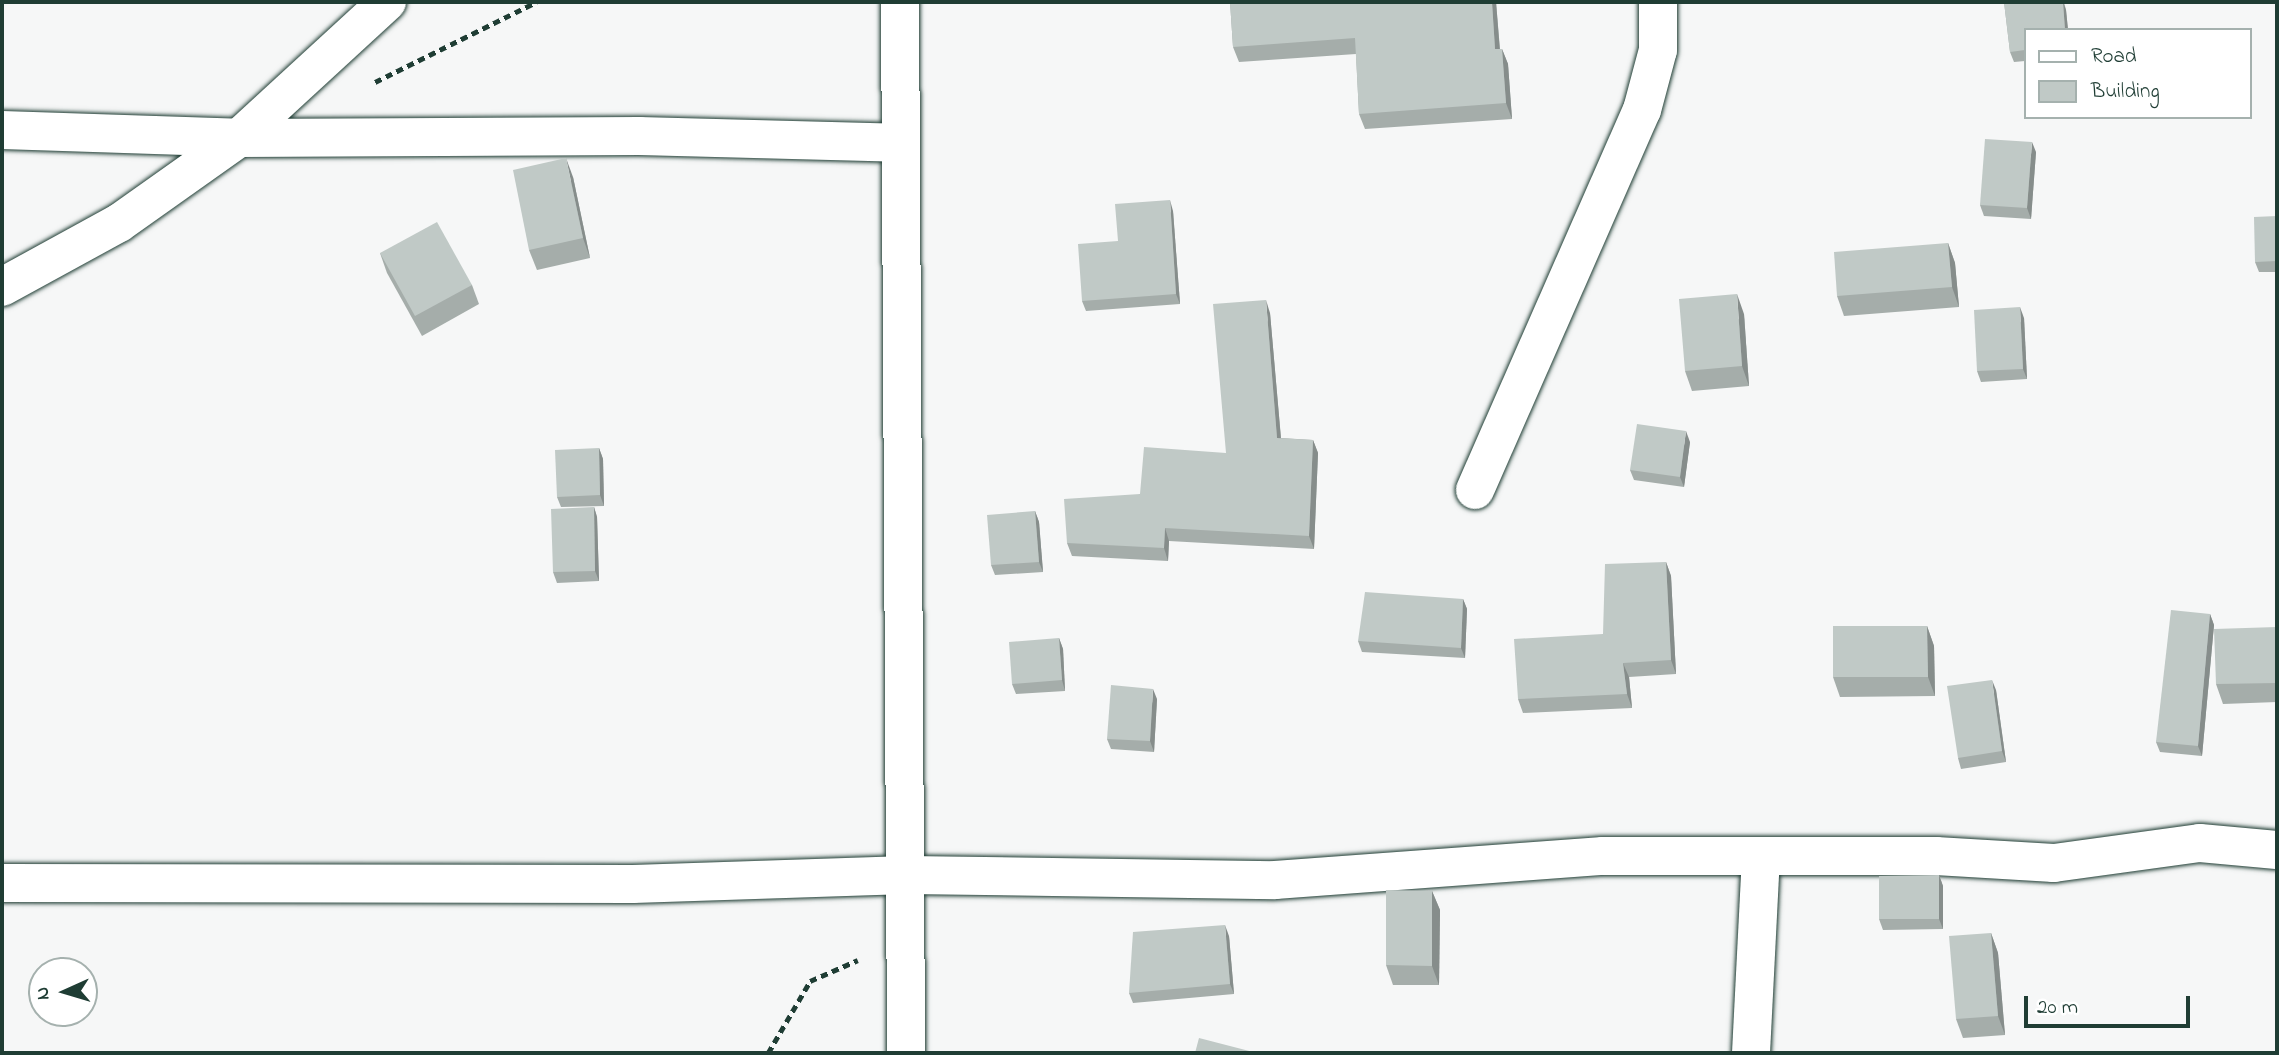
<!DOCTYPE html>
<style>
body{margin:0}
#map{position:relative;width:2279px;height:1055px;overflow:hidden;background:#f6f7f7;font-family:"Indie Flower",sans-serif}
div>[style]{position:absolute}
.path>*{height:4.5px;margin-top:-2.25px;transform-origin:0;background:repeating-linear-gradient(90deg,#1f3d34 0 7px,transparent 0 12px)}
.roads{filter:drop-shadow(0 0 2px #1f3d34) drop-shadow(0 0 2px #1f3d34)}
.minor>*{height:38px;margin:-19px;padding:0 19px;transform-origin:19px;border-radius:19px;background:#fff}
.wall>*{inset:0;background:#a5adaa}
.shaded-wall>*{inset:0;background:#868d8b}
.building>*{inset:0;background:#c0c9c6}
span{translate:-50% -50%;white-space:nowrap;text-align:center;line-height:1.15;-webkit-text-stroke:5px #fff;paint-order:stroke}
.frame{position:absolute;inset:0;border:4px solid #1f3d34;pointer-events:none}
.legend{position:absolute;left:2024px;top:28px;width:228px;height:91px;box-sizing:border-box;background:#fff;border:2px solid #a5b1ae;margin:0;padding:9px 12px;list-style:none;font-size:21px;color:#1f3d34}
.legend li{display:flex;align-items:center;gap:14px;height:35px}
.legend b{width:35px;border:2px solid #a5b1ae}
.north{position:absolute;left:28px;top:957px;width:70px;height:70px;box-sizing:border-box;background:#fff;border:2px solid #a5b1ae;border-radius:50%;rotate:266deg;font-size:19px;font-weight:700;line-height:28px;text-align:center;color:#1f3d34}
.north::after{content:'';display:block;margin:auto;width:24px;height:32px;background:#1f3d34;clip-path:polygon(50% 0,100% 100%,50% 72%,0 100%)}
.scale{position:absolute;left:2024px;top:996px;width:166px;height:32px;box-sizing:border-box;border:4px solid #1f3d34;border-top:0;padding-left:9px;font-size:21px;line-height:24px;white-space:nowrap;color:#1f3d34;-webkit-text-stroke:5px #fff;paint-order:stroke}
</style>
<div id="map">
<div class="path">
<i style="left:375px;top:82px;width:180px;rotate:-26.4deg"></i>
<i style="left:768px;top:1053px;width:83px;rotate:-59.7deg"></i>
<i style="left:810px;top:981px;width:52px;rotate:-23.6deg"></i>
</div>
<div class="roads">
<div class="minor">
<i style="left:900px;top:2px;width:1051px;rotate:89.67deg"></i>
<i style="left:2px;top:130px;width:237px;rotate:1.9deg"></i>
<i style="left:239px;top:138px;width:400px;rotate:-0.3deg"></i>
<i style="left:639px;top:136px;width:259px;rotate:1.5deg"></i>
<i style="left:2px;top:287px;width:133px;rotate:-28.7deg"></i>
<i style="left:119px;top:223px;width:147px;rotate:-35.3deg"></i>
<i style="left:239px;top:138px;width:201px;rotate:-42.6deg"></i>
<i style="left:1475px;top:490px;width:415px;rotate:-66.3deg"></i>
<i style="left:1642px;top:110px;width:62px;rotate:-75.1deg"></i>
<i style="left:1658px;top:50px;width:48px;rotate:-90deg"></i>
<i style="left:2px;top:883px;width:631px;rotate:0.09deg"></i>
<i style="left:633px;top:884px;width:274px;rotate:-1.9deg"></i>
<i style="left:907px;top:875px;width:368px;rotate:0.8deg"></i>
<i style="left:1275px;top:880px;width:329px;rotate:-4.2deg"></i>
<i style="left:1603px;top:856px;width:333px"></i>
<i style="left:1936px;top:856px;width:118px;rotate:3.4deg"></i>
<i style="left:2054px;top:863px;width:147px;rotate:-7.8deg"></i>
<i style="left:2200px;top:843px;width:77px;rotate:5.2deg"></i>
<i style="left:1751px;top:1053px;width:197px;rotate:-87.1deg"></i>
</div>
</div>
<div class="wall">
<i style="clip-path:polygon(1230px 2px,1496px 2px,1500px 49px,1502px 49px,1508px 64px,1512px 119px,1365px 129px,1359px 114px,1356px 54px,1239px 62px,1233px 47px)"></i>
<i style="clip-path:polygon(2004px 2px,2064px 2px,2066px 10px,2068px 30px,2025px 30px,2025px 61px,2014px 62px,2010px 52px)"></i>
<i style="clip-path:polygon(2036px 152px,2031px 219px,1984px 216px,1980px 205px)"></i>
<i style="clip-path:polygon(573px 177px,590px 258px,537px 270px,529px 250px)"></i>
<i style="clip-path:polygon(1173px 211px,1180px 304px,1086px 311px,1082px 301px,1118px 241px)"></i>
<i style="clip-path:polygon(2277px 216px,2277px 272px,2259px 272px,2255px 262px)"></i>
<i style="clip-path:polygon(1948px 243px,1955px 263px,1959px 307px,1844px 316px,1837px 296px)"></i>
<i style="clip-path:polygon(380px 253px,472px 285px,479px 304px,422px 336px,387px 273px)"></i>
<i style="clip-path:polygon(1270px 313px,1281px 438px,1313px 440px,1318px 453px,1314px 549px,1169px 541px,1168px 561px,1072px 556px,1067px 543px,1140px 494px,1226px 453px)"></i>
<i style="clip-path:polygon(1744px 314px,1749px 386px,1692px 391px,1685px 371px)"></i>
<i style="clip-path:polygon(2024px 318px,2027px 379px,1981px 382px,1977px 371px)"></i>
<i style="clip-path:polygon(1690px 442px,1684px 487px,1634px 480px,1630px 470px)"></i>
<i style="clip-path:polygon(599px 448px,603px 459px,604px 506px,561px 507px,557px 497px)"></i>
<i style="clip-path:polygon(594px 507px,597px 517px,599px 581px,557px 583px,553px 572px)"></i>
<i style="clip-path:polygon(1035px 511px,1039px 522px,1043px 572px,995px 575px,991px 565px)"></i>
<i style="clip-path:polygon(1666px 562px,1671px 576px,1676px 674px,1629px 677px,1632px 708px,1523px 713px,1518px 699px,1603px 634px)"></i>
<i style="clip-path:polygon(1463px 599px,1467px 609px,1465px 658px,1362px 652px,1358px 641px)"></i>
<i style="clip-path:polygon(2210px 614px,2214px 625px,2202px 756px,2160px 752px,2156px 742px)"></i>
<i style="clip-path:polygon(1927px 626px,1934px 646px,1935px 696px,1840px 697px,1833px 677px)"></i>
<i style="clip-path:polygon(2277px 627px,2277px 702px,2223px 704px,2216px 684px)"></i>
<i style="clip-path:polygon(1059px 638px,1063px 649px,1065px 691px,1016px 694px,1012px 684px)"></i>
<i style="clip-path:polygon(1996px 690px,2006px 762px,1961px 769px,1958px 758px)"></i>
<i style="clip-path:polygon(1157px 699px,1154px 752px,1111px 749px,1107px 739px)"></i>
<i style="clip-path:polygon(1939px 875px,1943px 886px,1943px 929px,1883px 930px,1879px 919px)"></i>
<i style="clip-path:polygon(1432px 891px,1440px 910px,1439px 985px,1393px 985px,1386px 965px)"></i>
<i style="clip-path:polygon(1991px 933px,1998px 953px,2005px 1035px,1963px 1038px,1956px 1019px)"></i>
<i style="clip-path:polygon(1229px 936px,1234px 994px,1133px 1003px,1129px 993px)"></i>
</div>
<div class="shaded-wall">
<i style="clip-path:polygon(1492px 2px,1496px 2px,1501px 65px,1495px 49px)"></i>
<i style="clip-path:polygon(2063px 2px,2066px 10px,2068px 30px,2065px 30px)"></i>
<i style="clip-path:polygon(1502px 49px,1508px 64px,1512px 119px,1506px 103px)"></i>
<i style="clip-path:polygon(2032px 142px,2036px 152px,2031px 219px,2027px 208px)"></i>
<i style="clip-path:polygon(566px 158px,573px 177px,590px 258px,583px 238px)"></i>
<i style="clip-path:polygon(1170px 200px,1173px 211px,1180px 304px,1176px 294px)"></i>
<i style="clip-path:polygon(1948px 243px,1955px 263px,1959px 307px,1952px 287px)"></i>
<i style="clip-path:polygon(1737px 294px,1744px 314px,1749px 386px,1742px 366px)"></i>
<i style="clip-path:polygon(1266px 300px,1270px 313px,1282px 451px,1277px 438px)"></i>
<i style="clip-path:polygon(2020px 307px,2024px 318px,2027px 379px,2023px 369px)"></i>
<i style="clip-path:polygon(1686px 431px,1690px 442px,1684px 487px,1680px 477px)"></i>
<i style="clip-path:polygon(1313px 440px,1318px 453px,1314px 549px,1309px 536px)"></i>
<i style="clip-path:polygon(599px 448px,603px 459px,604px 506px,600px 495px)"></i>
<i style="clip-path:polygon(594px 507px,597px 517px,599px 581px,595px 571px)"></i>
<i style="clip-path:polygon(1035px 511px,1039px 522px,1043px 572px,1039px 562px)"></i>
<i style="clip-path:polygon(1165px 528px,1169px 541px,1168px 561px,1164px 548px)"></i>
<i style="clip-path:polygon(1666px 562px,1671px 576px,1676px 674px,1671px 660px)"></i>
<i style="clip-path:polygon(1463px 599px,1467px 609px,1465px 658px,1461px 648px)"></i>
<i style="clip-path:polygon(2210px 614px,2214px 625px,2202px 756px,2198px 746px)"></i>
<i style="clip-path:polygon(1927px 626px,1934px 646px,1935px 696px,1928px 677px)"></i>
<i style="clip-path:polygon(1059px 638px,1063px 649px,1065px 691px,1062px 680px)"></i>
<i style="clip-path:polygon(1623px 663px,1629px 677px,1632px 708px,1627px 694px)"></i>
<i style="clip-path:polygon(1992px 680px,1996px 690px,2006px 762px,2002px 751px)"></i>
<i style="clip-path:polygon(1153px 689px,1157px 699px,1154px 752px,1150px 741px)"></i>
<i style="clip-path:polygon(1939px 875px,1943px 886px,1943px 929px,1939px 919px)"></i>
<i style="clip-path:polygon(1432px 891px,1440px 910px,1439px 985px,1432px 966px)"></i>
<i style="clip-path:polygon(1225px 925px,1229px 936px,1234px 994px,1230px 984px)"></i>
<i style="clip-path:polygon(1991px 933px,1998px 953px,2005px 1035px,1998px 1016px)"></i>
</div>
<div class="building">
<i style="clip-path:polygon(1230px 2px,1492px 2px,1495px 49px,1502px 49px,1506px 103px,1359px 114px,1355px 38px,1233px 47px)"></i>
<i style="clip-path:polygon(2004px 2px,2063px 2px,2065px 30px,2025px 30px,2025px 50px,2010px 52px)"></i>
<i style="clip-path:polygon(1985px 139px,2032px 142px,2027px 208px,1980px 205px)"></i>
<i style="clip-path:polygon(566px 158px,583px 238px,529px 250px,513px 170px)"></i>
<i style="clip-path:polygon(1170px 200px,1176px 294px,1082px 301px,1078px 244px,1118px 241px,1115px 204px)"></i>
<i style="clip-path:polygon(2277px 216px,2277px 261px,2255px 262px,2254px 217px)"></i>
<i style="clip-path:polygon(437px 222px,472px 285px,415px 316px,380px 253px)"></i>
<i style="clip-path:polygon(1948px 243px,1952px 287px,1837px 296px,1834px 252px)"></i>
<i style="clip-path:polygon(1737px 294px,1742px 366px,1685px 371px,1679px 299px)"></i>
<i style="clip-path:polygon(1266px 300px,1277px 438px,1313px 440px,1309px 536px,1165px 528px,1164px 548px,1067px 543px,1064px 499px,1140px 494px,1144px 447px,1226px 453px,1213px 304px)"></i>
<i style="clip-path:polygon(2020px 307px,2023px 369px,1977px 371px,1974px 310px)"></i>
<i style="clip-path:polygon(1637px 424px,1686px 431px,1680px 477px,1630px 470px)"></i>
<i style="clip-path:polygon(599px 448px,600px 495px,557px 497px,555px 450px)"></i>
<i style="clip-path:polygon(594px 507px,595px 571px,553px 572px,551px 509px)"></i>
<i style="clip-path:polygon(1035px 511px,1039px 562px,991px 565px,987px 515px)"></i>
<i style="clip-path:polygon(1666px 562px,1671px 660px,1623px 663px,1627px 694px,1518px 699px,1514px 639px,1603px 634px,1605px 564px)"></i>
<i style="clip-path:polygon(1365px 592px,1463px 599px,1461px 648px,1358px 641px)"></i>
<i style="clip-path:polygon(2171px 610px,2210px 614px,2198px 746px,2156px 742px)"></i>
<i style="clip-path:polygon(1833px 626px,1927px 626px,1928px 677px,1833px 677px)"></i>
<i style="clip-path:polygon(2277px 627px,2277px 683px,2216px 684px,2214px 629px)"></i>
<i style="clip-path:polygon(1059px 638px,1062px 680px,1012px 684px,1009px 642px)"></i>
<i style="clip-path:polygon(1992px 680px,2002px 751px,1958px 758px,1947px 686px)"></i>
<i style="clip-path:polygon(1111px 685px,1153px 689px,1150px 741px,1107px 739px)"></i>
<i style="clip-path:polygon(1939px 875px,1939px 919px,1879px 919px,1879px 876px)"></i>
<i style="clip-path:polygon(1386px 890px,1432px 891px,1432px 966px,1386px 965px)"></i>
<i style="clip-path:polygon(1225px 925px,1230px 984px,1129px 993px,1133px 932px)"></i>
<i style="clip-path:polygon(1991px 933px,1998px 1016px,1956px 1019px,1949px 936px)"></i>
<i style="clip-path:polygon(1199px 1038px,1257px 1053px,1195px 1053px)"></i>
</div>
<div class="frame"></div>
<ul class="legend">
<li><b style="height:9px;background:#fff"></b>Road</li>
<li><b style="height:19px;background:#c0c9c6"></b>Building</li>
</ul>
<div class="north">N</div>
<div class="scale">20 m</div>
</div>
